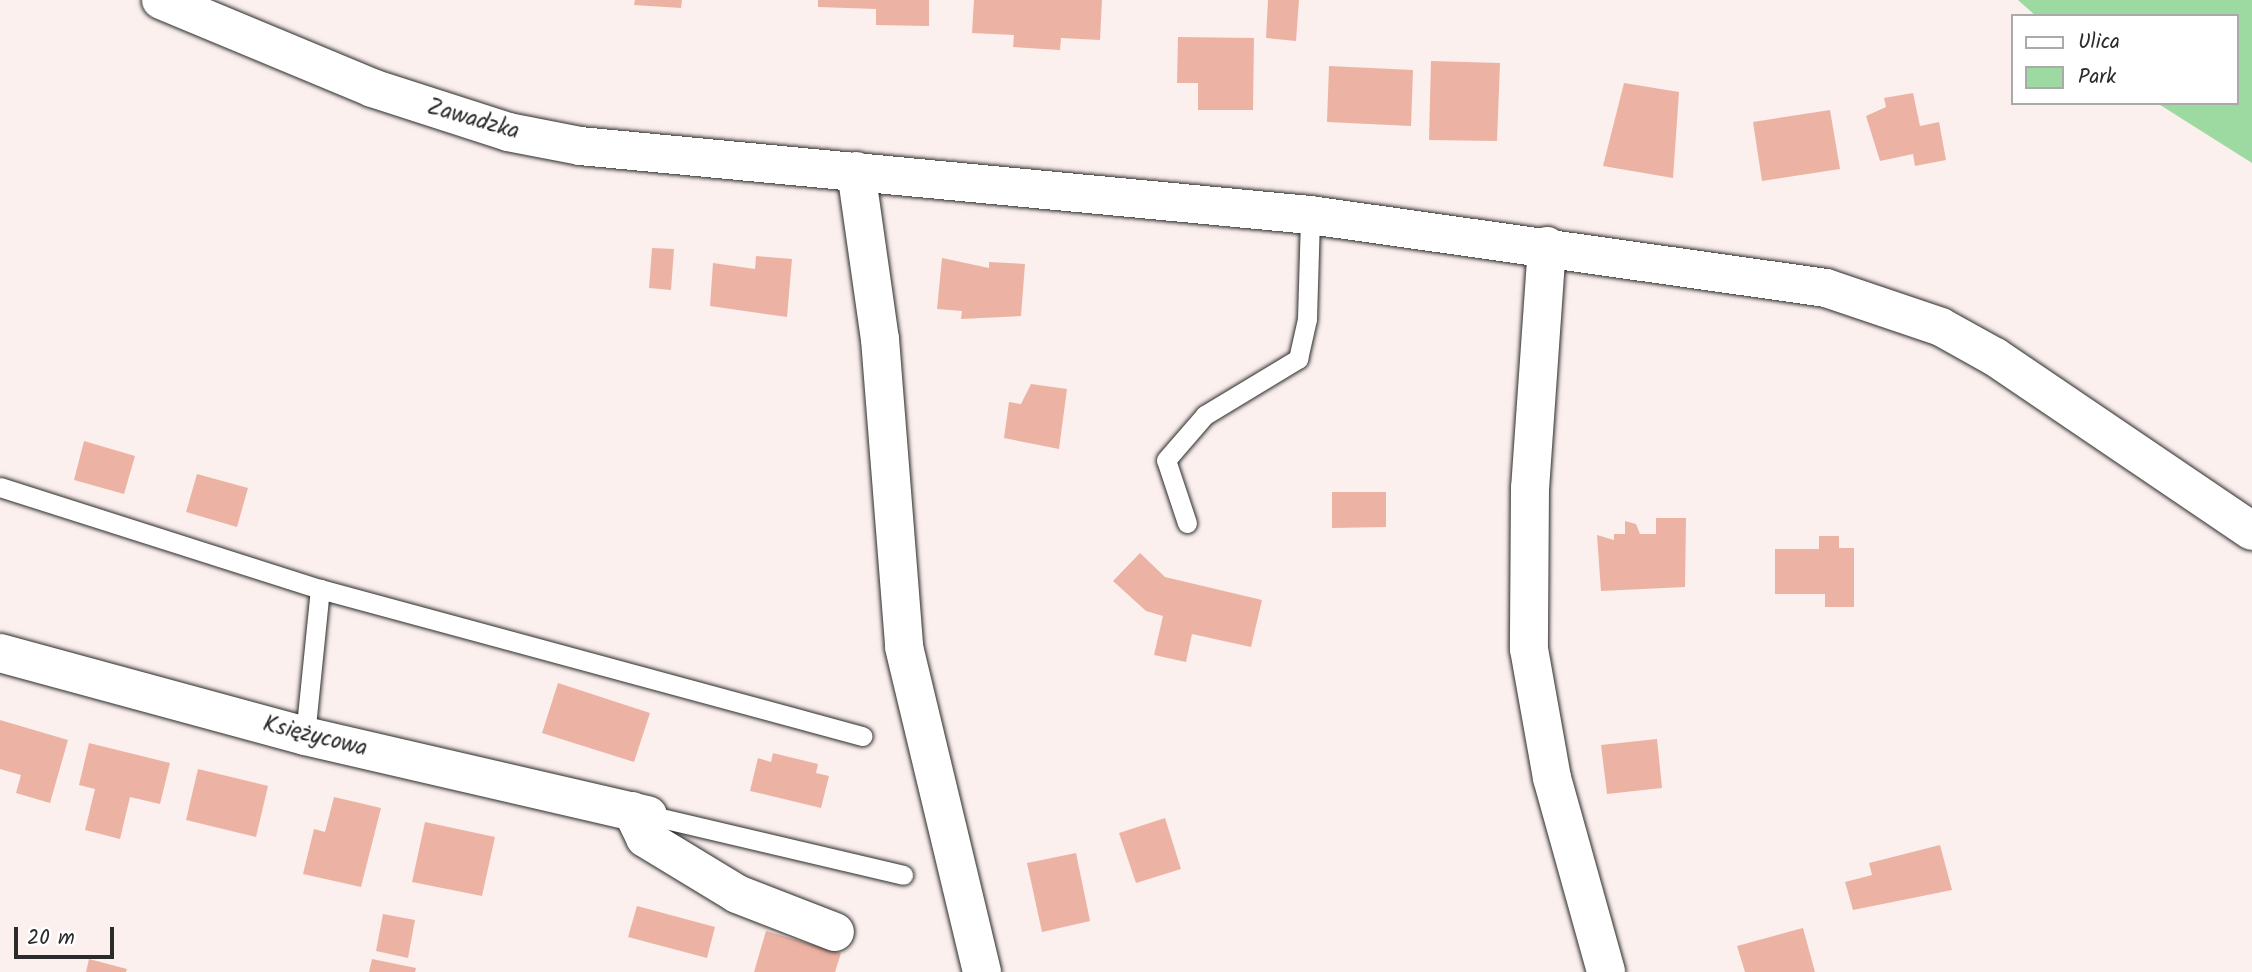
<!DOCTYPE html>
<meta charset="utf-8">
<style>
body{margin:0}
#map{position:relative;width:2252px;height:972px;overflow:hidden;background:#fbf0ed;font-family:Kalam,sans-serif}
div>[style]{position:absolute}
.green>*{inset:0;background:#9ddaa2}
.building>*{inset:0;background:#ecb3a4}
.roads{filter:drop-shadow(0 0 2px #2b2b2b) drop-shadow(0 0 2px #2b2b2b)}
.service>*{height:19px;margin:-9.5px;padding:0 9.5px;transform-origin:9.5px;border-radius:9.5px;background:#fff}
.minor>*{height:38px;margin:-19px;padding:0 19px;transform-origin:19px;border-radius:19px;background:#fff}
.tertiary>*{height:38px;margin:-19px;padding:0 19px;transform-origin:19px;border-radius:19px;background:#fff}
span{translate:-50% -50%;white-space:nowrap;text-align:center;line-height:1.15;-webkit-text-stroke:5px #fff;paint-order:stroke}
.street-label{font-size:23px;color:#2b2b2b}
.legend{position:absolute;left:2011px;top:14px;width:228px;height:91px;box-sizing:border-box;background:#fff;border:2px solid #aaa;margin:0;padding:9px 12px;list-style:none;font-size:21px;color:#2b2b2b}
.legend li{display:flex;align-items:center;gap:14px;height:35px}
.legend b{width:35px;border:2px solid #aaa}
.scale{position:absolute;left:14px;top:927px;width:100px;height:32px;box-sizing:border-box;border:4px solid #2b2b2b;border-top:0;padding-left:9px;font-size:21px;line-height:24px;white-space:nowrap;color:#2b2b2b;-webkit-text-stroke:5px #fff;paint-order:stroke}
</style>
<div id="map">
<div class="green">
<i style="clip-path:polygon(2018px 0,2252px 0,2252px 163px,2157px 103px,2236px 103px,2236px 16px,2036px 16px)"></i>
</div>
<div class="building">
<i style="clip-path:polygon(635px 0,682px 0,681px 8px,634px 5px)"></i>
<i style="clip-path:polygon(818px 0,929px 0,929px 26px,876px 25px,876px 9px,818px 7px)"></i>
<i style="clip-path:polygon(974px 0,1102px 0,1100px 40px,1061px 38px,1060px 50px,1013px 47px,1014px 35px,972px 33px)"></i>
<i style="clip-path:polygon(1268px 0,1299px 0,1296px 41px,1266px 38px)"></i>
<i style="clip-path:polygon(1178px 37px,1254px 38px,1253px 110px,1198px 110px,1198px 83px,1177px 83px)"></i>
<i style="clip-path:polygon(1431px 61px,1500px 63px,1497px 141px,1429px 140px)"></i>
<i style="clip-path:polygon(1329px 66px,1413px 70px,1411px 126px,1327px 122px)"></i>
<i style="clip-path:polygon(1624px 83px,1679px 92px,1673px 178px,1603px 166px)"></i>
<i style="clip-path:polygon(1913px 93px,1920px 126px,1939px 122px,1946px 160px,1915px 166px,1913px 154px,1880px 161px,1866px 116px,1886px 107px,1884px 98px)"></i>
<i style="clip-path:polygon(1830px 110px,1840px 169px,1762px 181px,1753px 122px)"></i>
<i style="clip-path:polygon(652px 248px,674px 249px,671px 290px,649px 288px)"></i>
<i style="clip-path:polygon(756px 256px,792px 259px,787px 317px,710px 306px,713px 263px,755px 269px)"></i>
<i style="clip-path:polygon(942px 258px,989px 268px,989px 262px,1025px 264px,1021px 316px,961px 319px,962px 311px,937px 309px)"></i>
<i style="clip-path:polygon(1031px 384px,1067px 389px,1059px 449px,1004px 438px,1009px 402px,1021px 404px)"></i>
<i style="clip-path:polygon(84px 441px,135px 456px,124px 494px,74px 480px)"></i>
<i style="clip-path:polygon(197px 474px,248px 488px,237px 527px,186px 512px)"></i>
<i style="clip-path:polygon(1332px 492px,1386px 492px,1386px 527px,1332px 528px)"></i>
<i style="clip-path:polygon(1656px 518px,1686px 518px,1685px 587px,1601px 591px,1597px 535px,1614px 540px,1614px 534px,1625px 534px,1625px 521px,1636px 524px,1640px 534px,1656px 534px)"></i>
<i style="clip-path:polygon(1819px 536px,1839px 536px,1839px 548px,1854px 548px,1854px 607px,1825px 607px,1825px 594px,1775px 594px,1775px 549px,1819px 549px)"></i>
<i style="clip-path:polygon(1140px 553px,1165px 577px,1262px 600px,1251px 647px,1192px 634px,1186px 662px,1154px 655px,1163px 616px,1146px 611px,1113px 581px)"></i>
<i style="clip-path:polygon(558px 683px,650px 713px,634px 762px,542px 733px)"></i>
<i style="clip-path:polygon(0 720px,68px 740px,50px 803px,16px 793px,21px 775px,0 769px)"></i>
<i style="clip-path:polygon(1657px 739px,1662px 788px,1607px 794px,1601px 745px)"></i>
<i style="clip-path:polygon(89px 743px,170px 763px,160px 804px,130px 797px,120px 839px,85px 830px,95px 789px,79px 785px)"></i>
<i style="clip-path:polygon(773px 753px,818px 764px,816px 773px,829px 776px,821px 808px,750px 791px,758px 758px,771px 762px)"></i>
<i style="clip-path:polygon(198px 769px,268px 786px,256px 837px,186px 820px)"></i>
<i style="clip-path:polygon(334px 797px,381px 808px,361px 887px,303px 874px,314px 829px,325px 832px)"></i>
<i style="clip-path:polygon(1165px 818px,1181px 869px,1136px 883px,1119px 833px)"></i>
<i style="clip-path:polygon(425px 822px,495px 837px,482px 896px,412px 882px)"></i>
<i style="clip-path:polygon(1940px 845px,1952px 890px,1853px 910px,1845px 882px,1872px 875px,1869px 863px)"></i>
<i style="clip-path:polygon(1076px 853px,1090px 921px,1042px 932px,1027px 863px)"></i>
<i style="clip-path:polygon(637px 906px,715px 927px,707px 958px,628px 937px)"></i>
<i style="clip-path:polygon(383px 914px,415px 920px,408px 958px,376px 951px)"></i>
<i style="clip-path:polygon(1803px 928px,1815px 972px,1745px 972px,1737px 946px)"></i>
<i style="clip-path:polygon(766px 931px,841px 953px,835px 972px,754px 972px)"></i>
<i style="clip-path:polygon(89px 959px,127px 969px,126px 972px,86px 972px)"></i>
<i style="clip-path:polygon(372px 959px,416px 968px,415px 972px,369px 972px)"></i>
</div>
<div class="roads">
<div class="service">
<i style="left:0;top:487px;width:336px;rotate:17.7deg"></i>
<i style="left:320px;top:589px;width:562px;rotate:15.17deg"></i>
<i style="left:1187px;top:523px;width:66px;rotate:-108.4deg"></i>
<i style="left:1166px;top:460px;width:60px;rotate:-49.1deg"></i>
<i style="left:1205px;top:415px;width:109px;rotate:-31.1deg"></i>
<i style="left:1298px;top:359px;width:41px;rotate:-77.3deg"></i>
<i style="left:1307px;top:319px;width:104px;rotate:-88.3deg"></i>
<i style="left:305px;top:736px;width:148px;rotate:-84.2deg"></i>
<i style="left:648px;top:815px;width:262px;rotate:13.2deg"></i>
</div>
<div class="minor">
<i style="left:856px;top:171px;width:170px;rotate:81.9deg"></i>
<i style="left:880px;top:339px;width:309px;rotate:85.5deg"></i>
<i style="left:904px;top:647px;width:334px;rotate:76.5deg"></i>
<i style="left:1547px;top:246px;width:243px;rotate:94deg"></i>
<i style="left:1530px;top:488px;width:161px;rotate:90.4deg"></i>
<i style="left:1529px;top:649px;width:131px;rotate:79.9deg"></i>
<i style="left:1552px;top:778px;width:201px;rotate:74.4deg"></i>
<i style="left:0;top:653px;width:316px;rotate:15.2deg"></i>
<i style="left:305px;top:736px;width:352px;rotate:13deg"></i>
<i style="left:632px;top:811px;width:30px;rotate:64deg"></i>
<i style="left:645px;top:838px;width:108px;rotate:31.3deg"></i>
<i style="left:737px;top:894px;width:105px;rotate:21.2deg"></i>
</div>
<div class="tertiary">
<i style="left:161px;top:0;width:229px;rotate:22.6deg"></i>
<i style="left:372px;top:88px;width:143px;rotate:17.9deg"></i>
<i style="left:508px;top:132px;width:73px;rotate:11deg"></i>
<i style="left:580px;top:146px;width:733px;rotate:5.4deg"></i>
<i style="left:1310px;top:215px;width:521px;rotate:8.05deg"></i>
<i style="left:1826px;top:288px;width:121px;rotate:18.7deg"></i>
<i style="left:1941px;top:327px;width:62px;rotate:29.1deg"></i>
<i style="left:1995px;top:357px;width:310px;rotate:34.1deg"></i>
</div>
</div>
<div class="street-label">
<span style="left:473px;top:120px;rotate:16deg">Zawadzka</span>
<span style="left:315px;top:737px;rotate:14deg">Księżycowa</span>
</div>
<ul class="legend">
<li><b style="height:9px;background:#fff"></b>Ulica</li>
<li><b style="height:19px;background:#9ddaa2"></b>Park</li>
</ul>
<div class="scale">20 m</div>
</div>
